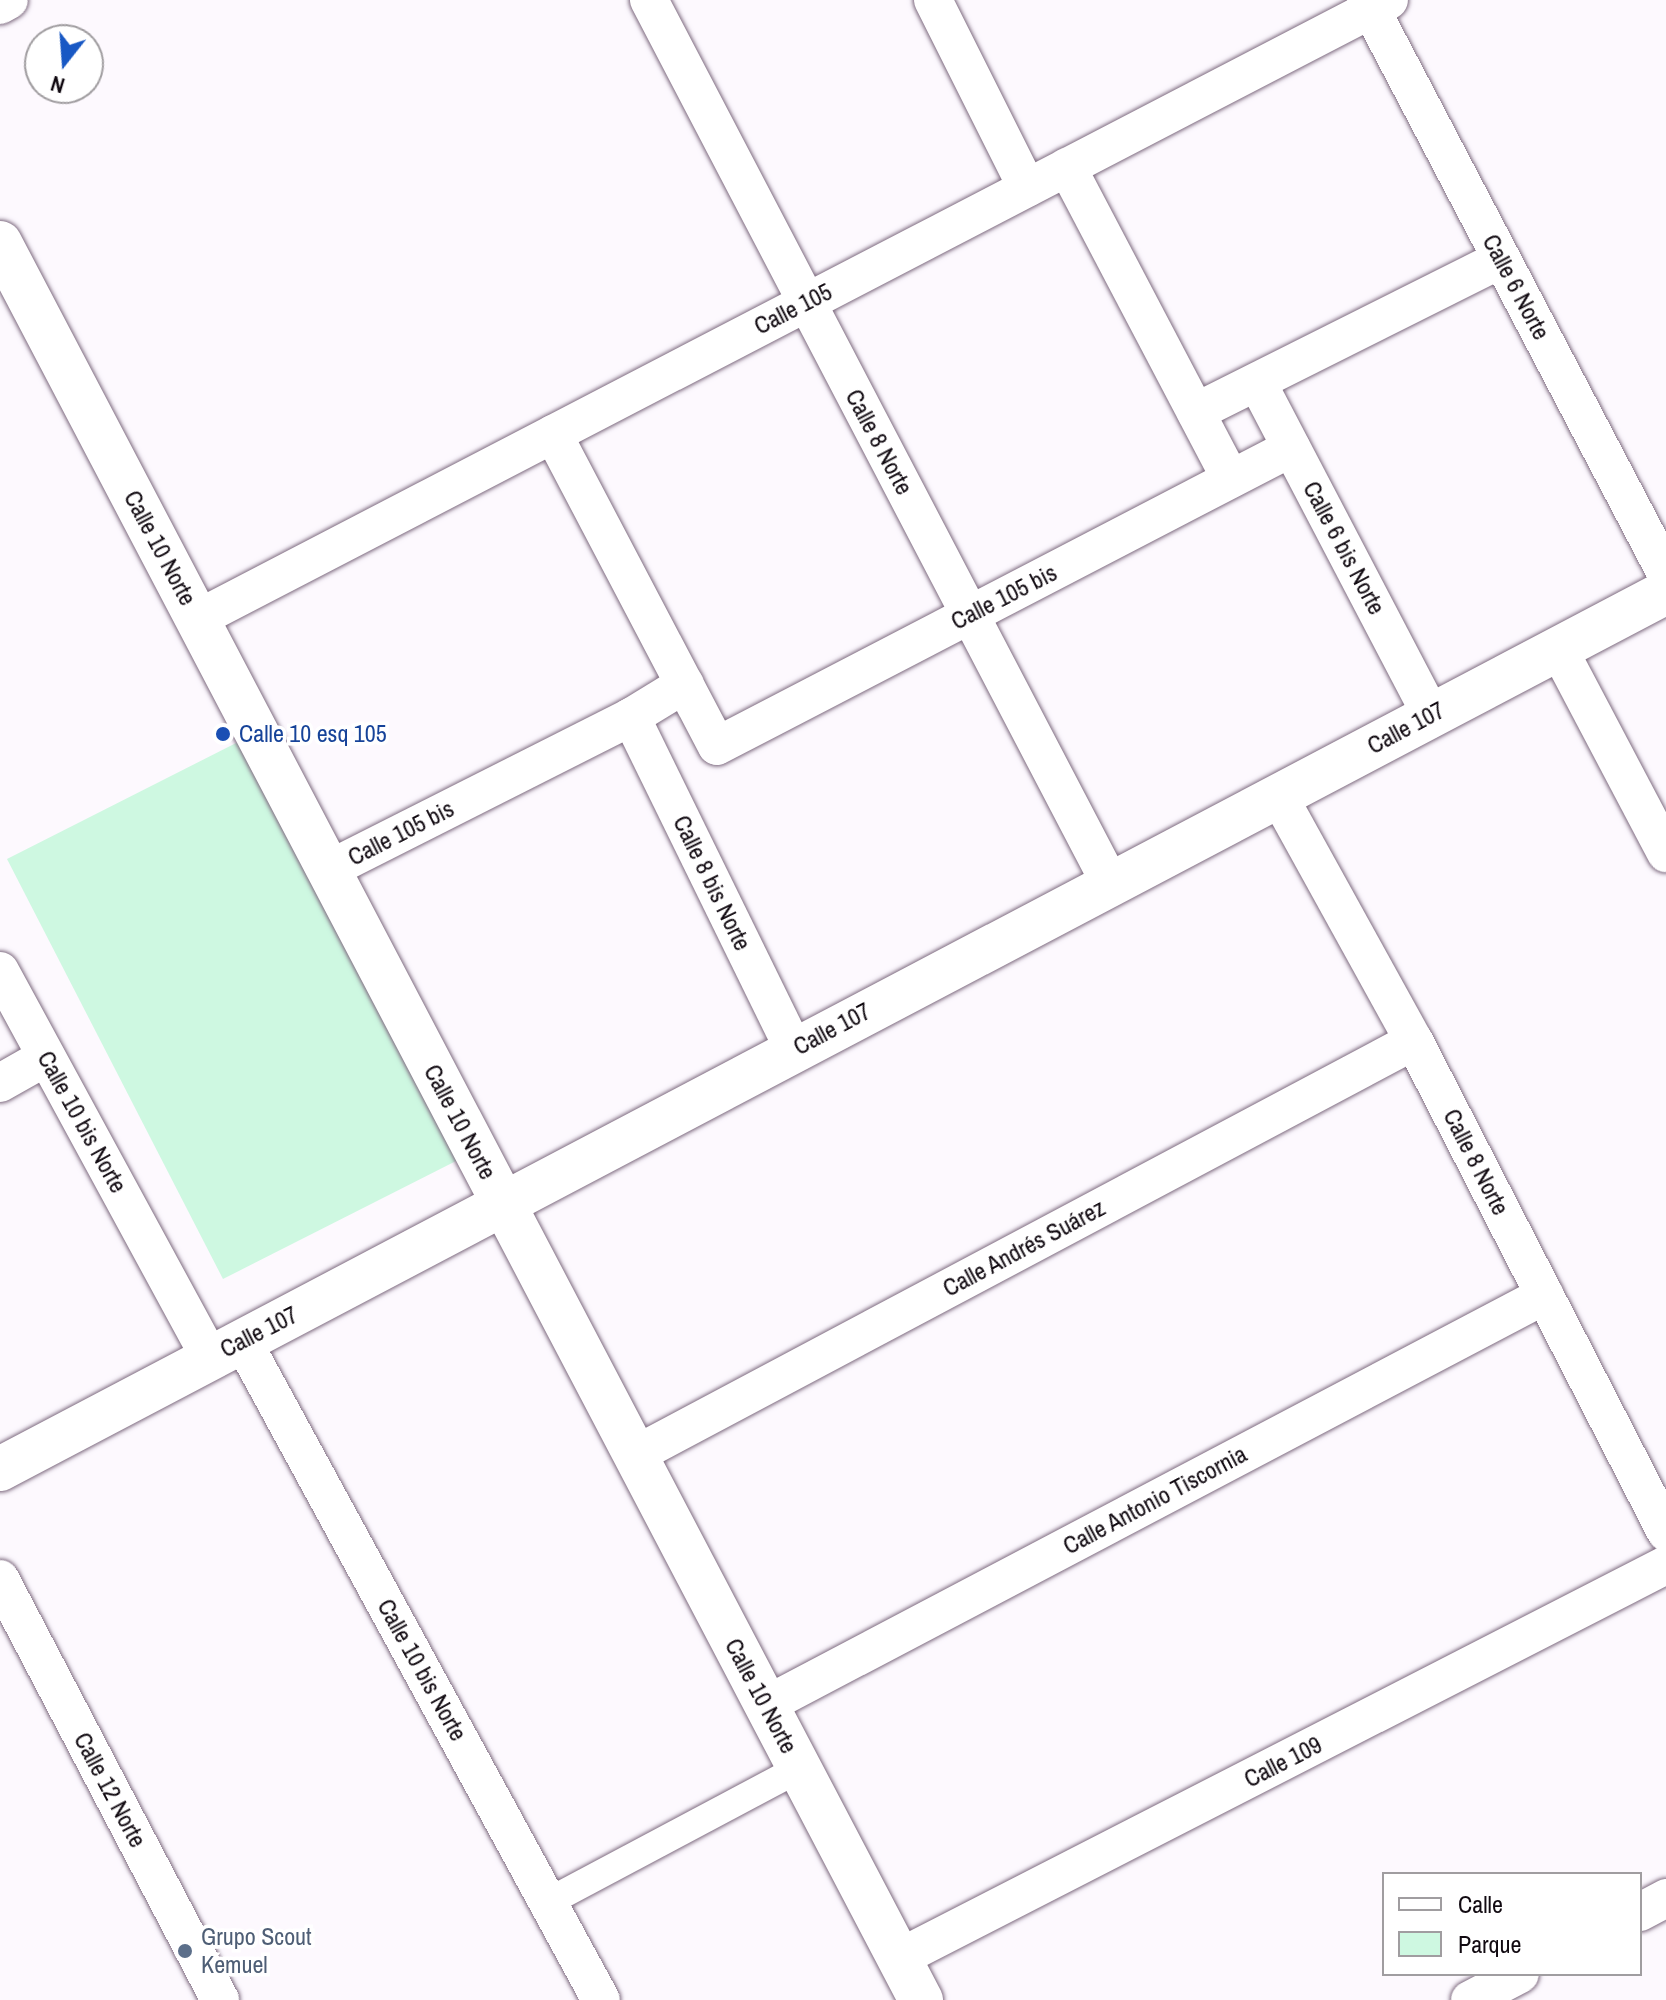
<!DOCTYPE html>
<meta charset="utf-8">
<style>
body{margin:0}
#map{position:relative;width:1666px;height:2000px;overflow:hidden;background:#fdf9fe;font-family:"Archivo Narrow",sans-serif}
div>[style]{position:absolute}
.green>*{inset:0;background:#cef8e1}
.roads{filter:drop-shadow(0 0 2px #7e6b80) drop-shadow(0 0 2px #7e6b80)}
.pedestrian>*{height:28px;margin:-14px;padding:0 14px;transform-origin:14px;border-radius:14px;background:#fff}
.minor>*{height:38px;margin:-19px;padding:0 19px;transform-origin:19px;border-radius:19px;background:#fff}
.tertiary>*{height:44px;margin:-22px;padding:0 22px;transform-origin:22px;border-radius:22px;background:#fff}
.dots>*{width:22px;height:22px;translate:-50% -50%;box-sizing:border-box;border:4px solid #fff;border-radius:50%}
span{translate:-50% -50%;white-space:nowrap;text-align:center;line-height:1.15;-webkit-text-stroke:7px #fff;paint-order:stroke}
.street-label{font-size:24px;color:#110a11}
.transit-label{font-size:24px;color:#164399}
.left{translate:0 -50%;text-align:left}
.service-label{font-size:24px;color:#4e5e75}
.legend{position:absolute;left:1382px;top:1872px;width:260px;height:104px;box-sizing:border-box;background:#fff;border:2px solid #a09da0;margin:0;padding:10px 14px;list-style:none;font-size:24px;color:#110a11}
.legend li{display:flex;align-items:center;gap:16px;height:40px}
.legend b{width:40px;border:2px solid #a09da0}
.north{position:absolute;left:24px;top:24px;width:80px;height:80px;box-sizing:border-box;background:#fff;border:2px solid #a09da0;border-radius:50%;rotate:197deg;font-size:22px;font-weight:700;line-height:32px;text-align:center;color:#110a11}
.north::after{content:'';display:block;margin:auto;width:28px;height:36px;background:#1858c4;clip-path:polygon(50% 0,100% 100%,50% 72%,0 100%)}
</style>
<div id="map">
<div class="green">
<i style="clip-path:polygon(242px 740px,458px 1160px,223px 1279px,7px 859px)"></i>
</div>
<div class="roads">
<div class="pedestrian">
<i style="left:548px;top:1902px;width:285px;rotate:-28deg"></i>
</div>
<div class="minor">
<i style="left:649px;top:0;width:996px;rotate:62.43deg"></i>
<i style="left:933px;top:0;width:210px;rotate:63.4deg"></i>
<i style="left:1366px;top:0;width:647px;rotate:62.37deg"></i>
<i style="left:0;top:5px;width:10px;rotate:-29deg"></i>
<i style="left:1067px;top:167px;width:352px;rotate:62.3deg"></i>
<i style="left:1257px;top:382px;width:376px;rotate:62.4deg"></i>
<i style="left:1196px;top:412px;width:341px;rotate:-26.6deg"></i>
<i style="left:553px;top:434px;width:352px;rotate:62.3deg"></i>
<i style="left:717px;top:746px;width:647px;rotate:-27.44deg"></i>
<i style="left:197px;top:619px;width:1343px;rotate:-27.44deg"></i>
<i style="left:1558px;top:648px;width:232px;rotate:62.2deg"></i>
<i style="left:631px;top:717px;width:370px;rotate:63.9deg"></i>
<i style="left:1278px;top:795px;width:281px;rotate:61.1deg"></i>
<i style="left:1414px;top:1041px;width:552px;rotate:62.83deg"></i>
<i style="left:328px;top:870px;width:339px;rotate:-26.8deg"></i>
<i style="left:631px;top:717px;width:63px;rotate:-31.4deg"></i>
<i style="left:0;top:971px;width:439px;rotate:61.5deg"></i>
<i style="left:0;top:1083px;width:53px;rotate:-29.5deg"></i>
<i style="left:242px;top:1340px;width:751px;rotate:61.46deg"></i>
<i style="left:635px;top:1455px;width:882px;rotate:-27.99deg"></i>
<i style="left:0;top:1579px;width:475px;rotate:62.4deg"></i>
<i style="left:766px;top:1705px;width:880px;rotate:-27.76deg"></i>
<i style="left:1640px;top:1912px;width:30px;rotate:-28deg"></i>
<i style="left:899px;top:1958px;width:862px;rotate:-27.13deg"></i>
<i style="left:1470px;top:2000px;width:56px;rotate:-27.5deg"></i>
</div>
<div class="tertiary">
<i style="left:0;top:243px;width:1984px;rotate:62.34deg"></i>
<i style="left:0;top:1469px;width:1883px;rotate:-27.76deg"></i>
</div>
</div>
<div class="dots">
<i style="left:223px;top:734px;background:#1a4fb4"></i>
<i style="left:185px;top:1951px;background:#5c6f8a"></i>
</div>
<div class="street-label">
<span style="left:1516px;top:287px;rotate:62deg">Calle 6 Norte</span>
<span style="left:793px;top:309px;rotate:-27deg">Calle 105</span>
<span style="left:879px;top:442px;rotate:62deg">Calle 8 Norte</span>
<span style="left:160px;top:548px;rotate:62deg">Calle 10 Norte</span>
<span style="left:1344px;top:548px;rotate:62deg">Calle 6 bis Norte</span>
<span style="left:1004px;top:597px;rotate:-27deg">Calle 105 bis</span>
<span style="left:1406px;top:728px;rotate:-28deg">Calle 107</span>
<span style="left:401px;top:833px;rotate:-27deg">Calle 105 bis</span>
<span style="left:712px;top:883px;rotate:64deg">Calle 8 bis Norte</span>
<span style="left:832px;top:1029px;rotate:-28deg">Calle 107</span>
<span style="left:82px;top:1122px;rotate:61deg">Calle 10 bis Norte</span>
<span style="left:460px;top:1122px;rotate:62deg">Calle 10 Norte</span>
<span style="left:1476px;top:1162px;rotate:63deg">Calle 8 Norte</span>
<span style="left:1024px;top:1248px;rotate:-28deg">Calle Andrés Suárez</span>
<span style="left:259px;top:1332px;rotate:-27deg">Calle 107</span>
<span style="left:1155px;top:1500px;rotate:-28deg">Calle Antonio Tiscornia</span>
<span style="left:422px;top:1670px;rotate:61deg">Calle 10 bis Norte</span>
<span style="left:761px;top:1696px;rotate:62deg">Calle 10 Norte</span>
<span style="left:1283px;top:1762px;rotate:-27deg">Calle 109</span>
<span style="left:110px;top:1790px;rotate:62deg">Calle 12 Norte</span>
</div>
<div class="transit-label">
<span class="left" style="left:239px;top:734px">Calle 10 esq 105</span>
</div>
<div class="service-label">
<span class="left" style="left:201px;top:1951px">Grupo Scout<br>Kemuel</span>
</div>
<ul class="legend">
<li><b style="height:10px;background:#fff"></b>Calle</li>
<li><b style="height:22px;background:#cef8e1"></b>Parque</li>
</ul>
<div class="north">N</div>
</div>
